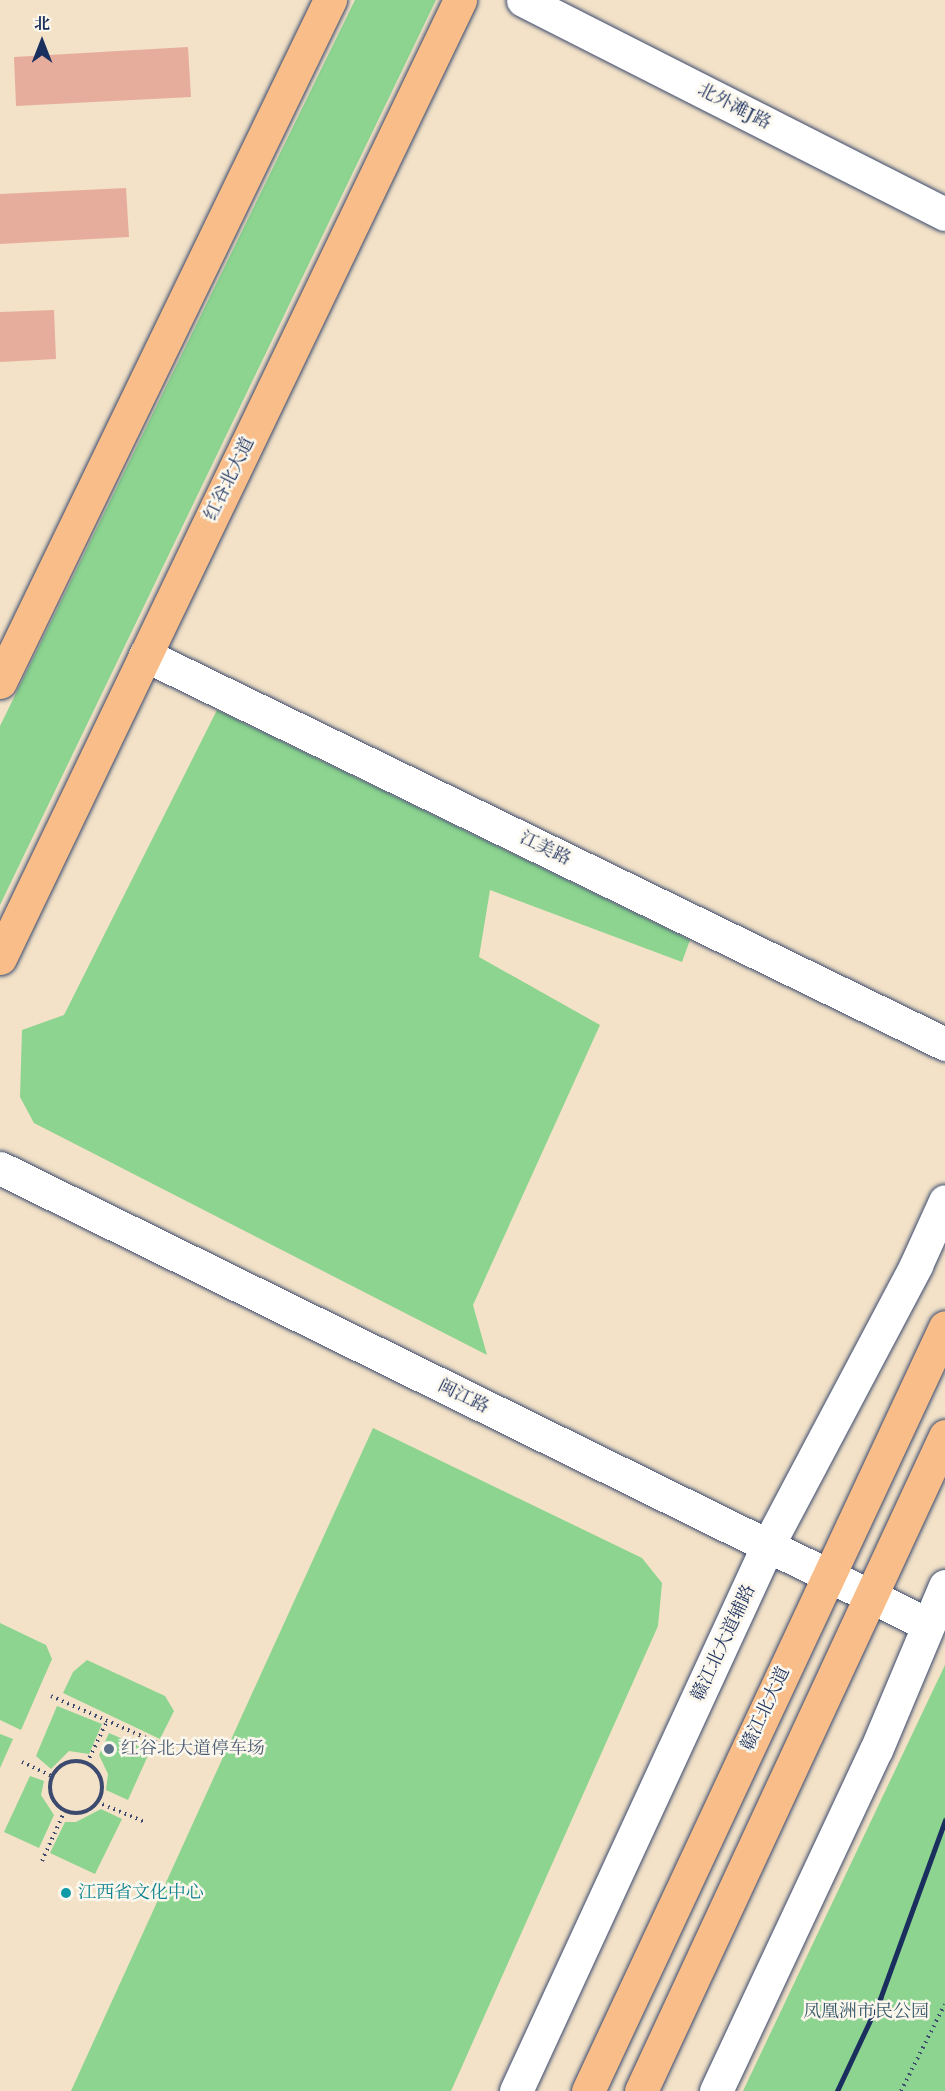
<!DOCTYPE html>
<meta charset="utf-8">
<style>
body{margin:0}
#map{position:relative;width:945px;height:2091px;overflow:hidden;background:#f3e2c7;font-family:"IM FELL DW Pica","Noto Serif SC",serif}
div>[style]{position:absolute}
.green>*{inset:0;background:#8cd48f}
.building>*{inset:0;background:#e7ad9c}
.path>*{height:4px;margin-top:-2px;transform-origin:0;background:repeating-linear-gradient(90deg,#3b4a6e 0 1.5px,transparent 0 6px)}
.path>.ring{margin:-2px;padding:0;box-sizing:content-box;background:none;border:4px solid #3b4a6e;border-radius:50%}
.roads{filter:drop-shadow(0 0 2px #3b4a6e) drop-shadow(0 0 2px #3b4a6e)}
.minor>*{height:33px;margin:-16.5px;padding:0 16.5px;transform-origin:16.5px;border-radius:16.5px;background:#fff}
.major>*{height:33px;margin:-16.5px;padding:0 16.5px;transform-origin:16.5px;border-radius:16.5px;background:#f8bd88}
.rail>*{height:4.5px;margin:-2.25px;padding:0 2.25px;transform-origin:2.25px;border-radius:2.25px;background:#1b2f5e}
.dots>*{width:16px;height:16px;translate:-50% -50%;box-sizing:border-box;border:3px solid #fbf7ec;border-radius:50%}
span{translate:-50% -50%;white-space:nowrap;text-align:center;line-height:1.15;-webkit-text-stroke:5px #fbf7ec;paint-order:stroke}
.street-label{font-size:18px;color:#1b2f5e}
.service-label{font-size:18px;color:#4e5e75}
.left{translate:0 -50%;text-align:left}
.culture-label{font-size:18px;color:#0d838f}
.park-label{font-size:18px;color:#37586a}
.north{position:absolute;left:12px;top:12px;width:60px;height:60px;-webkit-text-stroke:4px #fbf7ec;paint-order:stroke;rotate:0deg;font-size:16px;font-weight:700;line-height:24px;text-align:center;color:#1b2f5e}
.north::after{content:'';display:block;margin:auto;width:21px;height:27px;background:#1b2f5e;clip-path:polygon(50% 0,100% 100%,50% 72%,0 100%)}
</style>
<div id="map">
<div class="green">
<i style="clip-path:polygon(355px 0,436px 0,0 905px,0 726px)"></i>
<i style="clip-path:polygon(217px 710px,690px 940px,682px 962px,490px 890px,479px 957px,600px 1025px,473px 1305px,487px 1355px,34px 1123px,20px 1097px,22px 1030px,64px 1015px)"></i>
<i style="clip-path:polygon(373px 1428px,642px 1558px,662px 1583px,658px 1626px,451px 2091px,71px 2091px)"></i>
<i style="clip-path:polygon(0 1623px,46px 1645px,52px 1659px,21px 1730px,0 1720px)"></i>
<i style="clip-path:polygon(87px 1660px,165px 1696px,174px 1711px,160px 1739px,63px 1693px,73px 1672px)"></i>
<i style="clip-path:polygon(945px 1665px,945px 2091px,743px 2091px)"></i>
<i style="clip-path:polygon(57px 1706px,102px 1724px,89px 1754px,69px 1751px,51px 1769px,36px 1756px)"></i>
<i style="clip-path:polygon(109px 1733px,150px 1751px,128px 1800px,106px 1790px,108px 1774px,99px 1755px)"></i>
<i style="clip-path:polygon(0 1734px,13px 1739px,0 1768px)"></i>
<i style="clip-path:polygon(30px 1776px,44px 1781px,41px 1795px,54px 1815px,39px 1848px,4px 1832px)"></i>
<i style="clip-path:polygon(101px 1809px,122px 1819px,95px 1874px,50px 1853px,65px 1822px,76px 1822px)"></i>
</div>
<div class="building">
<i style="clip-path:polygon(188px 47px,191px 97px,16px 106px,14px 57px)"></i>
<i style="clip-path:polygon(126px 188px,129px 237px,0 244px,0 194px)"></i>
<i style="clip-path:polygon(54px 310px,56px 359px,0 362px,0 312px)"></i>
</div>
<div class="path">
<i style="left:51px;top:1696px;width:139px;rotate:23.8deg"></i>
<i class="ring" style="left:50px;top:1761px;width:48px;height:48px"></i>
<i style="left:22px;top:1762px;width:33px;rotate:25deg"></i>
<i style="left:87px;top:1763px;width:47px;rotate:-64.5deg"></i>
<i style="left:97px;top:1802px;width:52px;rotate:22.6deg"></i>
<i style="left:42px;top:1861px;width:56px;rotate:-65.7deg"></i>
<i style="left:901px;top:2091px;width:97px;rotate:-63.2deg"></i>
</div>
<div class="roads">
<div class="minor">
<i style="left:523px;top:0;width:473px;rotate:26.9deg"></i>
<i style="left:145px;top:655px;width:890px;rotate:25.93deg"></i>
<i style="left:0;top:1168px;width:1033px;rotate:26.19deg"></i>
<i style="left:516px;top:2091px;width:599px;rotate:-65.23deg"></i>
<i style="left:767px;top:1547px;width:319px;rotate:-62.1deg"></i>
<i style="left:916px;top:1265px;width:70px;rotate:-65.6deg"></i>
<i style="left:716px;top:2091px;width:377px;rotate:-64.9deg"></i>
<i style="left:876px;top:1750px;width:178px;rotate:-67.2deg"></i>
</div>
<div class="major">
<i style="left:0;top:682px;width:758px;rotate:-64.18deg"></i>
<i style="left:0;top:958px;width:1063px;rotate:-64.35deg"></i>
<i style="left:588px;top:2091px;width:843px;rotate:-64.95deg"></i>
<i style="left:641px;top:2091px;width:722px;rotate:-65.1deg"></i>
</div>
</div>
<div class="rail">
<i style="left:837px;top:2091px;width:102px;rotate:-64.9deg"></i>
<i style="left:880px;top:1999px;width:190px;rotate:-70deg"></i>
</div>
<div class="dots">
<i style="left:109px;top:1749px;background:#5c6f8a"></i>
<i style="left:66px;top:1893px;background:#0f9aa8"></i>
</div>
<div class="street-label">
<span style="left:734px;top:107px;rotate:27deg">北外滩J路</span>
<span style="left:230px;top:479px;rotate:-64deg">红谷北大道</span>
<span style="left:545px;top:849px;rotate:26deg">江美路</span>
<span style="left:463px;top:1397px;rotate:26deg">闽江路</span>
<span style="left:724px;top:1643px;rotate:-65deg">赣江北大道辅路</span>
<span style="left:766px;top:1709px;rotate:-65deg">赣江北大道</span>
</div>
<div class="service-label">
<span class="left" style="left:121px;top:1749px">红谷北大道停车场</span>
</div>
<div class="culture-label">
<span class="left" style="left:78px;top:1893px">江西省文化中心</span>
</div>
<div class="park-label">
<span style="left:866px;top:2012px">凤凰洲市民公园</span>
</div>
<div class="north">北</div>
</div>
